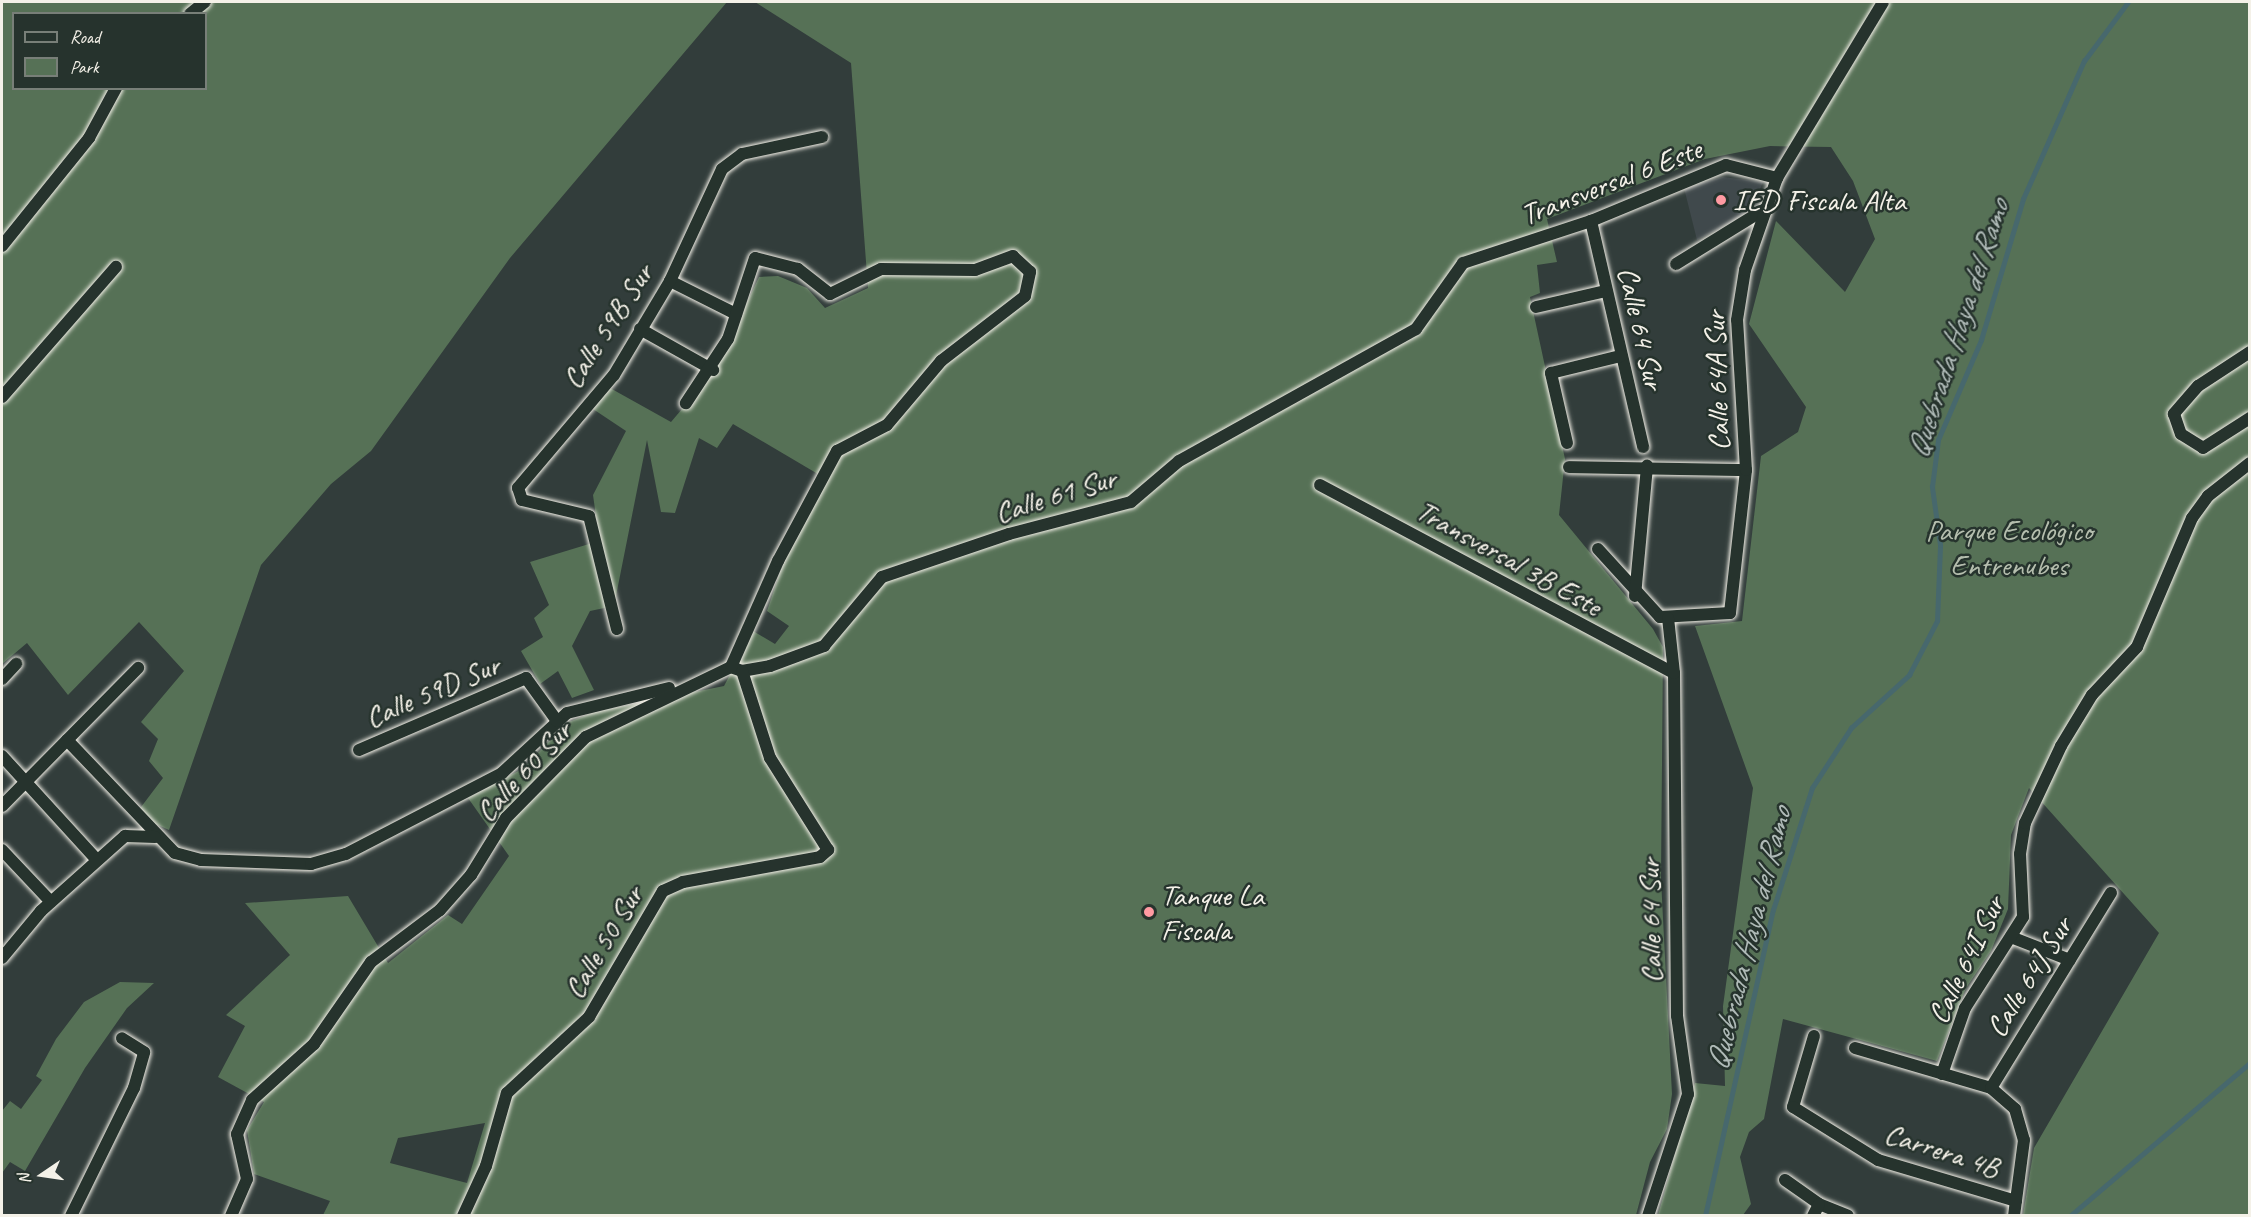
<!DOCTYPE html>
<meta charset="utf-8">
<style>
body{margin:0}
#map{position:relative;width:2251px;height:1217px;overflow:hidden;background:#323d3b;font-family:Caveat,sans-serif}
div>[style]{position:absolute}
.built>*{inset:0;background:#40494c}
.green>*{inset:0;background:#567156}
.stream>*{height:4.5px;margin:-2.25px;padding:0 2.25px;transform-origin:2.25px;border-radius:2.25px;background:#47686d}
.roads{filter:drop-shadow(0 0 2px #f4f1e8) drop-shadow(0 0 2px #f4f1e8)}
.street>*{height:12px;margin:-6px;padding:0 6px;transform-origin:6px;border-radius:6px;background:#26332d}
.dots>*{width:16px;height:16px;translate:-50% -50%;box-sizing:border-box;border:3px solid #26332d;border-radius:50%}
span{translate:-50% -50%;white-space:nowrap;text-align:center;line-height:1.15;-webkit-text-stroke:5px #26332d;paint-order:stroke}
.street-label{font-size:30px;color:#f4f1e8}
.poi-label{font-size:30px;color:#f4f1e8}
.left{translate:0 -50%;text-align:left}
.park-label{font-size:30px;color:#b5beae}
.water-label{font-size:32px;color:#afbab7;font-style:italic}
.frame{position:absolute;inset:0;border:3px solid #f4f1e8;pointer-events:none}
.legend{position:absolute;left:12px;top:12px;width:195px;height:78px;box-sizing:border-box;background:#26332d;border:2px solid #787f78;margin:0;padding:8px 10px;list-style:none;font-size:18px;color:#f4f1e8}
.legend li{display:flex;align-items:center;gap:12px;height:30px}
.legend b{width:30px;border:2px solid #787f78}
.north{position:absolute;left:12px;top:1145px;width:60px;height:60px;-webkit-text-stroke:4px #26332d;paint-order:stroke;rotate:257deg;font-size:16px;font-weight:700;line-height:24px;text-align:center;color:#f4f1e8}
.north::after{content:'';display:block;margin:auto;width:21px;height:27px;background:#f4f1e8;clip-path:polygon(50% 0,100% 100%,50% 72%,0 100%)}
</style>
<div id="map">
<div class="built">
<i style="clip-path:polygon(1723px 177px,1763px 182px,1751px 212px,1697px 240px,1684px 188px)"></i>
</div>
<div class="green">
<i style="clip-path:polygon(evenodd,2px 2px,727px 2px,510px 258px,371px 451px,331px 484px,261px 565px,169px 830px,135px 815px,163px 778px,149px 761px,158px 739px,141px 722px,184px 671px,139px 622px,68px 695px,27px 643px,2px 664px,2px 2px,14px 14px,206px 14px,206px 88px,14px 88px,14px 14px)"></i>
<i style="clip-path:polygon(evenodd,755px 2px,2249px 2px,2249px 1215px,2023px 1215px,2034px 1148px,2159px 933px,2029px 788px,2011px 835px,2008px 909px,1991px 951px,1966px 988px,1937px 1061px,1783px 1019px,1764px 1119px,1749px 1132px,1740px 1157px,1751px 1204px,1743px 1215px,1658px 1215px,1695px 1083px,1725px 1086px,1723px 1006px,1753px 788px,1695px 626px,1742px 621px,1761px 456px,1798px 432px,1806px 407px,1749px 324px,1776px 221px,1845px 292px,1875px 239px,1853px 181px,1831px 147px,1770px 146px,1705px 159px,1547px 219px,1557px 262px,1537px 265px,1540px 293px,1530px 297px,1565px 459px,1559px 515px,1653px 629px,1663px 647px,1661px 879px,1672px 1094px,1667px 1129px,1650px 1162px,1636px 1215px,323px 1215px,330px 1201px,254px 1174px,247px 1130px,264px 1102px,218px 1077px,245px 1026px,226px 1015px,290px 955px,245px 903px,348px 896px,388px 963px,448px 915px,462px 924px,509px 856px,468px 798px,524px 768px,566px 723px,595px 712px,724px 686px,753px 631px,775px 644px,789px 626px,767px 611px,784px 560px,828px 480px,733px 424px,717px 448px,699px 438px,675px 513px,661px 512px,647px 440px,614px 606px,590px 611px,572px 646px,594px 690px,572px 698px,558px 671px,540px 684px,521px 651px,543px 637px,534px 618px,549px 605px,530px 562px,589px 544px,600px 545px,593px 495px,626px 431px,593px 409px,610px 388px,671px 422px,715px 370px,759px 277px,778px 276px,807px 288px,825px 308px,868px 288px,851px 63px,755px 2px,485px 1123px,467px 1183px,390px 1163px,398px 1138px,485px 1123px)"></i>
<i style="clip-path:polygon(120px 982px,154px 983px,127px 1008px,85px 1068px,25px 1171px,10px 1162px,2px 1173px,2px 1111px,10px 1101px,21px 1109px,42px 1080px,36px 1076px,56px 1039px,84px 1002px)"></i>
</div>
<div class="stream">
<i style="left:1705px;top:1216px;width:313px;rotate:-77.5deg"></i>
<i style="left:1773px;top:910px;width:128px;rotate:-72.3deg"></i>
<i style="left:1812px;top:788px;width:72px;rotate:-57deg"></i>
<i style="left:1851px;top:728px;width:79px;rotate:-42.4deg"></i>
<i style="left:1909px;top:675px;width:61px;rotate:-62.6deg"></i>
<i style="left:1937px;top:621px;width:76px;rotate:-87.7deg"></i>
<i style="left:1940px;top:545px;width:59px;rotate:-97.9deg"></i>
<i style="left:1932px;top:487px;width:47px;rotate:-82.7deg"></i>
<i style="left:1938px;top:440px;width:109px;rotate:-66.7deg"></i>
<i style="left:1981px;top:340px;width:147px;rotate:-73.4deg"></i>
<i style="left:2023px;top:199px;width:151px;rotate:-66.2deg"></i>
<i style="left:2084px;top:61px;width:74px;rotate:-53.3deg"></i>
<i style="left:2070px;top:1216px;width:236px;rotate:-40.4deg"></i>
</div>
<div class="roads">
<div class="street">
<i style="left:190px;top:14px;width:19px;rotate:-39deg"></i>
<i style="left:1591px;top:221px;width:232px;rotate:77deg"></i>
<i style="left:2px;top:246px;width:139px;rotate:-51.1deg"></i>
<i style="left:89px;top:138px;width:57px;rotate:-61.6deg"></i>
<i style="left:1676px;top:264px;width:105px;rotate:-31.7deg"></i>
<i style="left:670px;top:281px;width:74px;rotate:26.6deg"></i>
<i style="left:1536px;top:307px;width:72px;rotate:-12.9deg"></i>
<i style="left:640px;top:329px;width:84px;rotate:29.3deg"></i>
<i style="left:2250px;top:352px;width:62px;rotate:146.8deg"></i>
<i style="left:2198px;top:386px;width:37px;rotate:131deg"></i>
<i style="left:2174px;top:414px;width:21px;rotate:71deg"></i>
<i style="left:2181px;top:434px;width:26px;rotate:32deg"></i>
<i style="left:2203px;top:448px;width:56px;rotate:-32.6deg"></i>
<i style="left:2px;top:397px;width:173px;rotate:-48.8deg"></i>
<i style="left:1567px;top:443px;width:72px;rotate:-102.9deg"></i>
<i style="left:1551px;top:373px;width:72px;rotate:-13.7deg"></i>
<i style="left:1569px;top:467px;width:177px;rotate:1deg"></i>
<i style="left:1320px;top:485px;width:401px;rotate:28deg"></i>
<i style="left:1598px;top:549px;width:92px;rotate:47.6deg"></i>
<i style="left:1660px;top:617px;width:70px;rotate:-3.3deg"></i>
<i style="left:1730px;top:613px;width:144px;rotate:-83.6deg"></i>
<i style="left:1746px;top:470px;width:150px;rotate:-93.4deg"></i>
<i style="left:1737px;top:320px;width:51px;rotate:-80.9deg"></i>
<i style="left:1745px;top:270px;width:97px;rotate:-70.8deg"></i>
<i style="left:1777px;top:178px;width:205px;rotate:-58.9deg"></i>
<i style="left:1635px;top:596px;width:131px;rotate:-84.7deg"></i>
<i style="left:617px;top:629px;width:116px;rotate:-103.9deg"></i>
<i style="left:589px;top:516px;width:69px;rotate:-166.6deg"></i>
<i style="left:522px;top:500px;width:13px;rotate:-108deg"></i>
<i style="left:518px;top:488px;width:148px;rotate:-49.7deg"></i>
<i style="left:614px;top:375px;width:109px;rotate:-59.2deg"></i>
<i style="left:670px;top:281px;width:123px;rotate:-65.1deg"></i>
<i style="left:722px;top:169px;width:25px;rotate:-37deg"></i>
<i style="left:742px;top:154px;width:82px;rotate:-12deg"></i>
<i style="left:731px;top:667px;width:12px;rotate:20deg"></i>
<i style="left:742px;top:671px;width:28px;rotate:-10deg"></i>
<i style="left:770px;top:666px;width:58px;rotate:-20.3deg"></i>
<i style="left:824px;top:646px;width:90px;rotate:-50deg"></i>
<i style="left:882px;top:577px;width:134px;rotate:-18.7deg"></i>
<i style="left:1009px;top:534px;width:126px;rotate:-14.7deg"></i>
<i style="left:1131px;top:502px;width:63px;rotate:-40.5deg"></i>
<i style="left:1179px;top:461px;width:271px;rotate:-29.1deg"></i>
<i style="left:1416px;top:329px;width:81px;rotate:-54.5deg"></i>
<i style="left:1463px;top:263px;width:135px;rotate:-18.2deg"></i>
<i style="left:1591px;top:221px;width:146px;rotate:-22.5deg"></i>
<i style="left:1726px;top:165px;width:53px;rotate:14.3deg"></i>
<i style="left:2px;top:679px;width:21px;rotate:-47deg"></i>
<i style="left:67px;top:740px;width:156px;rotate:46.3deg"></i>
<i style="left:175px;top:853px;width:27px;rotate:15deg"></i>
<i style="left:201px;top:860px;width:110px;rotate:2.1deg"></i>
<i style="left:311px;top:864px;width:36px;rotate:-16deg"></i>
<i style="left:346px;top:854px;width:176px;rotate:-27.4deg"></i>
<i style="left:502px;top:773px;width:88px;rotate:-42.7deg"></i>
<i style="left:567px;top:713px;width:105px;rotate:-13.8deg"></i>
<i style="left:359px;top:750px;width:182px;rotate:-23.3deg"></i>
<i style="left:526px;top:678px;width:53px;rotate:54.2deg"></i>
<i style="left:2px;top:756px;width:139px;rotate:47.6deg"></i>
<i style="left:2px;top:806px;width:194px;rotate:-45.4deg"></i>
<i style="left:2px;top:850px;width:71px;rotate:46.7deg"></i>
<i style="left:2011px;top:937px;width:63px;rotate:21.3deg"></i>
<i style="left:2px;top:958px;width:61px;rotate:-50.3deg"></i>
<i style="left:41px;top:911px;width:113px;rotate:-41.8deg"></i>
<i style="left:125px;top:836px;width:30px;rotate:2deg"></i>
<i style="left:1814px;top:1036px;width:74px;rotate:106.5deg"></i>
<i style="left:1793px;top:1107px;width:100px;rotate:31.9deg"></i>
<i style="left:1878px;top:1160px;width:144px;rotate:16.5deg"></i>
<i style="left:1855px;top:1048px;width:142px;rotate:16.4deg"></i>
<i style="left:1991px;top:1088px;width:32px;rotate:41deg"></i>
<i style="left:2015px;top:1109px;width:32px;rotate:74deg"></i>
<i style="left:2024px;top:1140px;width:77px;rotate:97.5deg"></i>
<i style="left:1942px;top:1074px;width:70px;rotate:-70.8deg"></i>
<i style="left:1965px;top:1008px;width:108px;rotate:-57.5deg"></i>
<i style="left:2023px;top:917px;width:63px;rotate:-92.7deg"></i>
<i style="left:2020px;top:854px;width:31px;rotate:-81deg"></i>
<i style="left:2025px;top:823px;width:85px;rotate:-64.9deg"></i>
<i style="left:2061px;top:746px;width:60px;rotate:-58.7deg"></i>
<i style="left:2092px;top:695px;width:66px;rotate:-46.8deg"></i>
<i style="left:2137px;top:647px;width:140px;rotate:-66.9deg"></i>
<i style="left:2192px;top:518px;width:27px;rotate:-54deg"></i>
<i style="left:2208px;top:496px;width:53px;rotate:-38.2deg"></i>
<i style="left:1991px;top:1088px;width:229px;rotate:-58.4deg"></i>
<i style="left:1785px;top:1180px;width:42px;rotate:35.2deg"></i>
<i style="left:1819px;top:1204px;width:31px;rotate:22deg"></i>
<i style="left:71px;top:1216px;width:143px;rotate:-63.8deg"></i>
<i style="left:134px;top:1088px;width:37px;rotate:-74deg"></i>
<i style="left:144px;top:1052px;width:26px;rotate:-148deg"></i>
<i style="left:231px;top:1216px;width:40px;rotate:-66.6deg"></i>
<i style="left:247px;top:1179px;width:46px;rotate:-102.5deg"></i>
<i style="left:237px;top:1134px;width:37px;rotate:-66deg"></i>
<i style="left:252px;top:1100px;width:84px;rotate:-42.1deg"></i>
<i style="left:314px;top:1044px;width:100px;rotate:-55.2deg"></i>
<i style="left:371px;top:962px;width:86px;rotate:-37deg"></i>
<i style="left:440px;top:910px;width:47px;rotate:-48.5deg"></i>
<i style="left:471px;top:875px;width:67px;rotate:-58.4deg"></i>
<i style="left:506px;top:818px;width:114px;rotate:-45.4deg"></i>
<i style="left:586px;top:737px;width:161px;rotate:-25.8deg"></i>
<i style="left:731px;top:667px;width:116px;rotate:-66.1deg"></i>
<i style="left:778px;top:561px;width:125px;rotate:-61.8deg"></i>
<i style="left:837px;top:451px;width:56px;rotate:-27.5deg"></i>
<i style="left:887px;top:425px;width:84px;rotate:-49.8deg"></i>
<i style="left:941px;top:361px;width:106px;rotate:-37.7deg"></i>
<i style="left:1025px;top:296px;width:25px;rotate:-78deg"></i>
<i style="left:1030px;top:272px;width:23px;rotate:-137deg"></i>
<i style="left:1013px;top:256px;width:40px;rotate:159.8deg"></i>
<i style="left:975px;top:270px;width:94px;rotate:-179.4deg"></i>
<i style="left:881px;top:269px;width:57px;rotate:153.9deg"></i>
<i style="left:830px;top:294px;width:41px;rotate:-142deg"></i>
<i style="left:798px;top:269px;width:44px;rotate:-165.7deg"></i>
<i style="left:755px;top:258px;width:85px;rotate:108.4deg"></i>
<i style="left:728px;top:339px;width:77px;rotate:123.3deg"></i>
<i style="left:463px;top:1216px;width:55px;rotate:-65.3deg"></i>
<i style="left:486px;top:1166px;width:76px;rotate:-74deg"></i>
<i style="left:507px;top:1093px;width:112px;rotate:-42.8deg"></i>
<i style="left:589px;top:1017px;width:146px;rotate:-59.6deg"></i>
<i style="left:663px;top:891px;width:22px;rotate:-24deg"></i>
<i style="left:683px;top:882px;width:139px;rotate:-10.3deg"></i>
<i style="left:820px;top:857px;width:11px;rotate:-41deg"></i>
<i style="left:828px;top:850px;width:109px;rotate:-122.2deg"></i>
<i style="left:770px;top:758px;width:91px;rotate:-107.8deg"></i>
<i style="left:1648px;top:1216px;width:128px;rotate:-71.8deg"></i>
<i style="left:1688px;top:1094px;width:79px;rotate:-98deg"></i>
<i style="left:1677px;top:1016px;width:343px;rotate:-90.5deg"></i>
<i style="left:1674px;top:673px;width:55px;rotate:-96.2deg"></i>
<i style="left:1813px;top:1216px;width:13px;rotate:-63deg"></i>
</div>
</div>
<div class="dots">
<i style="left:1721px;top:200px;background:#ff9aa2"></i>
<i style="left:1149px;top:912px;background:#ff9aa2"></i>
</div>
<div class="street-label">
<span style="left:1611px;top:182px;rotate:-21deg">Transversal 6 Este</span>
<span style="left:607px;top:326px;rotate:-57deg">Calle 59B Sur</span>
<span style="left:1641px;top:328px;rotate:77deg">Calle 64 Sur</span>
<span style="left:1717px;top:381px;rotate:-92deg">Calle 64A Sur</span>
<span style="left:1055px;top:495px;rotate:-17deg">Calle 61 Sur</span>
<span style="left:1509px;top:558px;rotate:29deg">Transversal 3B Este</span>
<span style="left:432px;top:691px;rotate:-23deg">Calle 59D Sur</span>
<span style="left:523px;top:771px;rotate:-47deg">Calle 60 Sur</span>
<span style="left:1650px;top:921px;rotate:-91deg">Calle 64 Sur</span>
<span style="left:603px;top:942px;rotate:-59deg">Calle 50 Sur</span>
<span style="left:1966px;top:960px;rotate:-64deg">Calle 64I Sur</span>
<span style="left:2029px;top:977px;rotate:-58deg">Calle 64J Sur</span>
<span style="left:1942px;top:1150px;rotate:18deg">Carrera 4B</span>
</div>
<div class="poi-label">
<span class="left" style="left:1733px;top:200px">IED Fiscala Alta</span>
<span class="left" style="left:1161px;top:912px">Tanque La<br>Fiscala</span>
</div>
<div class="park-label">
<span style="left:2009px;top:547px">Parque Ecológico<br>Entrenubes</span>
</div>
<div class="water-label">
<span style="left:1958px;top:329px;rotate:-72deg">Quebrada Haya del Ramo</span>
<span style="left:1749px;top:939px;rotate:-76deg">Quebrada Haya del Ramo</span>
</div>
<div class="frame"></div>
<ul class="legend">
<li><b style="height:8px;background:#26332d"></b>Road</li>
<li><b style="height:16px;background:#567156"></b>Park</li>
</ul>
<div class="north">N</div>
</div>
